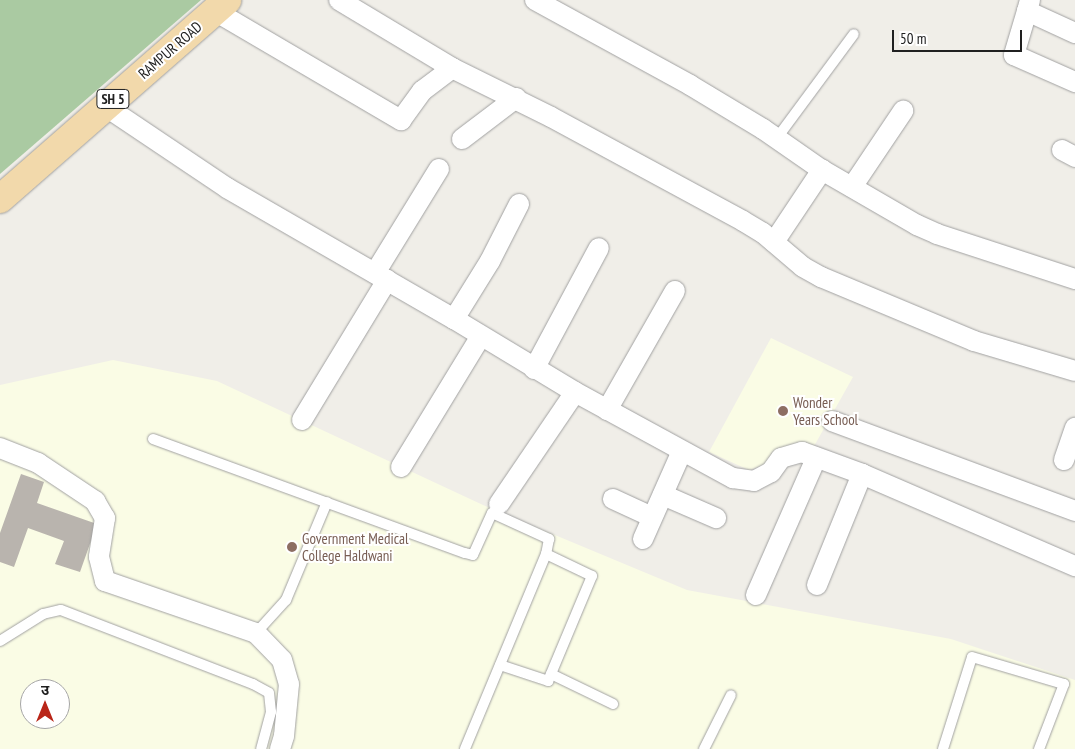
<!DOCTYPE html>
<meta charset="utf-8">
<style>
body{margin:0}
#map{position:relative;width:1075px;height:749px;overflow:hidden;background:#f0eee8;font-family:"PT Sans Narrow","Noto Sans Devanagari",sans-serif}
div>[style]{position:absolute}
.education>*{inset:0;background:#fafce5}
.forest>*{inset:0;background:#aacaa2}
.building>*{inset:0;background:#b9b4ae}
.roads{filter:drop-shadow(0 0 1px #a1a1a1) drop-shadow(0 0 1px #a1a1a1)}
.service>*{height:10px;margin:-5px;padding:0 5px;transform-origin:5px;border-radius:5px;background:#fff}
.minor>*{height:20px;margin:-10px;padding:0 10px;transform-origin:10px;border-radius:10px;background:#fff}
.primary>*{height:28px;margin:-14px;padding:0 14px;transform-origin:14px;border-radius:14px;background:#f2d9ab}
.dots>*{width:14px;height:14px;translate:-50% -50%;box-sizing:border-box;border:2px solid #fff;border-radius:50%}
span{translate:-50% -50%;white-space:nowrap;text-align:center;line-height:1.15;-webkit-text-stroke:4px #fff;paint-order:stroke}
.shield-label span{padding:1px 4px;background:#fff;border:1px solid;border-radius:4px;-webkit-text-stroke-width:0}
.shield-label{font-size:14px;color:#202020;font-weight:700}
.street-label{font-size:15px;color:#202020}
.education-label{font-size:15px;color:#785e54}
.left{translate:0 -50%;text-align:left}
.north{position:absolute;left:20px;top:679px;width:50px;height:50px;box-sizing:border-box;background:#fff;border:1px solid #a6a6a6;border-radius:50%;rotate:0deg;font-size:14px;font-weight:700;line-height:20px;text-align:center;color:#202020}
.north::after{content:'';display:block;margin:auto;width:18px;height:22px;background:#b92618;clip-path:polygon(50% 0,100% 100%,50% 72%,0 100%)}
.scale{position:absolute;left:892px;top:30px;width:130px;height:22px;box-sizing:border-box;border:2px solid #202020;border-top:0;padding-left:6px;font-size:15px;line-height:18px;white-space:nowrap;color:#202020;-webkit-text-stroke:4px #fff;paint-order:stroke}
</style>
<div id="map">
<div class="education">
<i style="clip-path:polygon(771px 338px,853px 377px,813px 448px,749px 470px,709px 452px)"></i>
<i style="clip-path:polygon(evenodd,113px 360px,217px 381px,483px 505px,687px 590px,951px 639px,1075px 680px,1075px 749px,0 749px,0 385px,113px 360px,30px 689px,60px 689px,60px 719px,30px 719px,30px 689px)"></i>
</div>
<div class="forest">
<i style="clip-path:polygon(0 0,201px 0,0 174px)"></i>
</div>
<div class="building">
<i style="clip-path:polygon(21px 474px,44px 482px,37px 503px,97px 524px,80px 572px,55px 564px,64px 541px,28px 528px,14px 567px,0 562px,0 533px)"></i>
</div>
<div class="roads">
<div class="service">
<i style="left:777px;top:138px;width:129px;rotate:-53.5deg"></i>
<i style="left:153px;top:439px;width:332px;rotate:20.1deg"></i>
<i style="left:465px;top:553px;width:8px;rotate:14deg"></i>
<i style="left:473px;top:555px;width:46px;rotate:-65.7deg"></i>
<i style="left:492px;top:513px;width:63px;rotate:24.5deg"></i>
<i style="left:549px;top:539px;width:15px;rotate:101deg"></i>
<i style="left:546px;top:554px;width:211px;rotate:112.6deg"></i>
<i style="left:256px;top:633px;width:45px;rotate:-47.7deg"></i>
<i style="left:286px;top:600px;width:106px;rotate:-67.3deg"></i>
<i style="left:0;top:641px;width:51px;rotate:-32.1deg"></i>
<i style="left:43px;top:614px;width:18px;rotate:-13deg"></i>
<i style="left:61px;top:610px;width:206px;rotate:21.1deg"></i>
<i style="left:253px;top:684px;width:18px;rotate:29deg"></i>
<i style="left:269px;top:693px;width:19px;rotate:84deg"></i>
<i style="left:271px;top:712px;width:38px;rotate:105deg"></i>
<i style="left:500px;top:665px;width:51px;rotate:18.4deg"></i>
<i style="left:548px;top:681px;width:114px;rotate:-67.3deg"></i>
<i style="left:592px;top:576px;width:51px;rotate:-154.4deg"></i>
<i style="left:551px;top:674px;width:69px;rotate:25.8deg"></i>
<i style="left:704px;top:749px;width:60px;rotate:-63.4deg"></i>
<i style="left:943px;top:749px;width:96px;rotate:-72.5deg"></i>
<i style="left:972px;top:657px;width:96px;rotate:16.4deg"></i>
<i style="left:1064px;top:684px;width:70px;rotate:111deg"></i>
</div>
<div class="minor">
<i style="left:339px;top:0;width:132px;rotate:31deg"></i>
<i style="left:452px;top:68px;width:110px;rotate:26.3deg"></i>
<i style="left:551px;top:117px;width:218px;rotate:28.4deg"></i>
<i style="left:743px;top:221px;width:23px;rotate:31deg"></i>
<i style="left:763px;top:233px;width:52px;rotate:40.4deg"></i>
<i style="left:803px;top:267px;width:21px;rotate:29deg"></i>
<i style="left:821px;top:277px;width:166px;rotate:22.7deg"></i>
<i style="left:974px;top:341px;width:105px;rotate:16.5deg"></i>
<i style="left:535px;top:0;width:177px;rotate:28.7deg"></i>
<i style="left:690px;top:85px;width:85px;rotate:31.1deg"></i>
<i style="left:763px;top:129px;width:72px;rotate:34.8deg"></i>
<i style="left:822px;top:170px;width:110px;rotate:30.1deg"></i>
<i style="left:917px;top:225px;width:22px;rotate:24deg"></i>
<i style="left:937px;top:234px;width:145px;rotate:18.1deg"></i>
<i style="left:1030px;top:0;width:11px;rotate:105deg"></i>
<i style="left:1027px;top:11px;width:53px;rotate:24.6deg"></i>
<i style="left:215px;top:11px;width:216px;rotate:30.4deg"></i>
<i style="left:401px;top:120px;width:36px;rotate:-54deg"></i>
<i style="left:422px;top:91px;width:38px;rotate:-37deg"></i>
<i style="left:1027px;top:11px;width:46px;rotate:106.5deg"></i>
<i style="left:1014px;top:55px;width:67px;rotate:23.9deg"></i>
<i style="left:105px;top:106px;width:147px;rotate:33.9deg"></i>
<i style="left:227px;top:188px;width:262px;rotate:30deg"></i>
<i style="left:454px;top:319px;width:141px;rotate:31.1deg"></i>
<i style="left:575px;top:392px;width:180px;rotate:28.6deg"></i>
<i style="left:733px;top:478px;width:21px;rotate:8deg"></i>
<i style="left:754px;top:481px;width:19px;rotate:-28deg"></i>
<i style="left:771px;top:472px;width:17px;rotate:-54deg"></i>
<i style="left:781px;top:458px;width:22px;rotate:-16deg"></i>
<i style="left:802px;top:452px;width:64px;rotate:20.1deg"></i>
<i style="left:862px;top:474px;width:232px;rotate:23.4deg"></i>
<i style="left:462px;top:139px;width:68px;rotate:-37.2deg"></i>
<i style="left:1062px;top:150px;width:15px;rotate:28deg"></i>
<i style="left:852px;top:187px;width:92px;rotate:-56.1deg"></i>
<i style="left:774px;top:242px;width:87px;rotate:-56.3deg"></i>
<i style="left:375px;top:273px;width:122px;rotate:-58.4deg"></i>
<i style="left:454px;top:319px;width:68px;rotate:-58.2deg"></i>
<i style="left:490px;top:261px;width:64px;rotate:-63deg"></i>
<i style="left:534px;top:369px;width:137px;rotate:-61.8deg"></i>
<i style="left:607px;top:410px;width:137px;rotate:-60.3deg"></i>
<i style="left:302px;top:420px;width:164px;rotate:-58.7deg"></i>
<i style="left:832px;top:421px;width:259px;rotate:20.3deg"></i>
<i style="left:0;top:448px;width:41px;rotate:21.5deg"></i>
<i style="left:38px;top:463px;width:69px;rotate:33.7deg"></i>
<i style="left:95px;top:501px;width:20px;rotate:60deg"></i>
<i style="left:105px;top:518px;width:39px;rotate:99deg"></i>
<i style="left:99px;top:557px;width:25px;rotate:76deg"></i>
<i style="left:105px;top:581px;width:160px;rotate:19deg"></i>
<i style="left:256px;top:633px;width:37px;rotate:46deg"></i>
<i style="left:282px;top:660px;width:25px;rotate:74deg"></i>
<i style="left:289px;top:684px;width:52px;rotate:95.5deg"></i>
<i style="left:284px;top:736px;width:14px;rotate:107deg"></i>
<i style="left:1064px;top:460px;width:34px;rotate:-71deg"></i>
<i style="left:401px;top:467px;width:153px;rotate:-58.6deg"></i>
<i style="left:663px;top:495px;width:58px;rotate:23.5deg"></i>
<i style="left:613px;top:499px;width:43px;rotate:24.8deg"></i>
<i style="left:499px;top:504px;width:135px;rotate:-55.8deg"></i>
<i style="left:643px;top:539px;width:96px;rotate:-66.1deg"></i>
<i style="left:817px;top:585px;width:120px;rotate:-67.9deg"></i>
<i style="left:756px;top:595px;width:150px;rotate:-66.3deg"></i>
</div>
<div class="primary">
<i style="left:0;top:199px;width:302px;rotate:-41.2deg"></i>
</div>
</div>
<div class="dots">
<i style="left:783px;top:411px;background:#8d6e63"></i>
<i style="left:292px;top:547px;background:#8d6e63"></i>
</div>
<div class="shield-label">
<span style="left:113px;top:99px">SH 5</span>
</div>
<div class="street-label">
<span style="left:170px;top:50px;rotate:-41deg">RAMPUR ROAD</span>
</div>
<div class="education-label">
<span class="left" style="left:793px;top:411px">Wonder<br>Years School</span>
<span class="left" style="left:302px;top:547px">Government Medical<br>College Haldwani</span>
</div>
<div class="north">उ</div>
<div class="scale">50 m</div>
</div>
